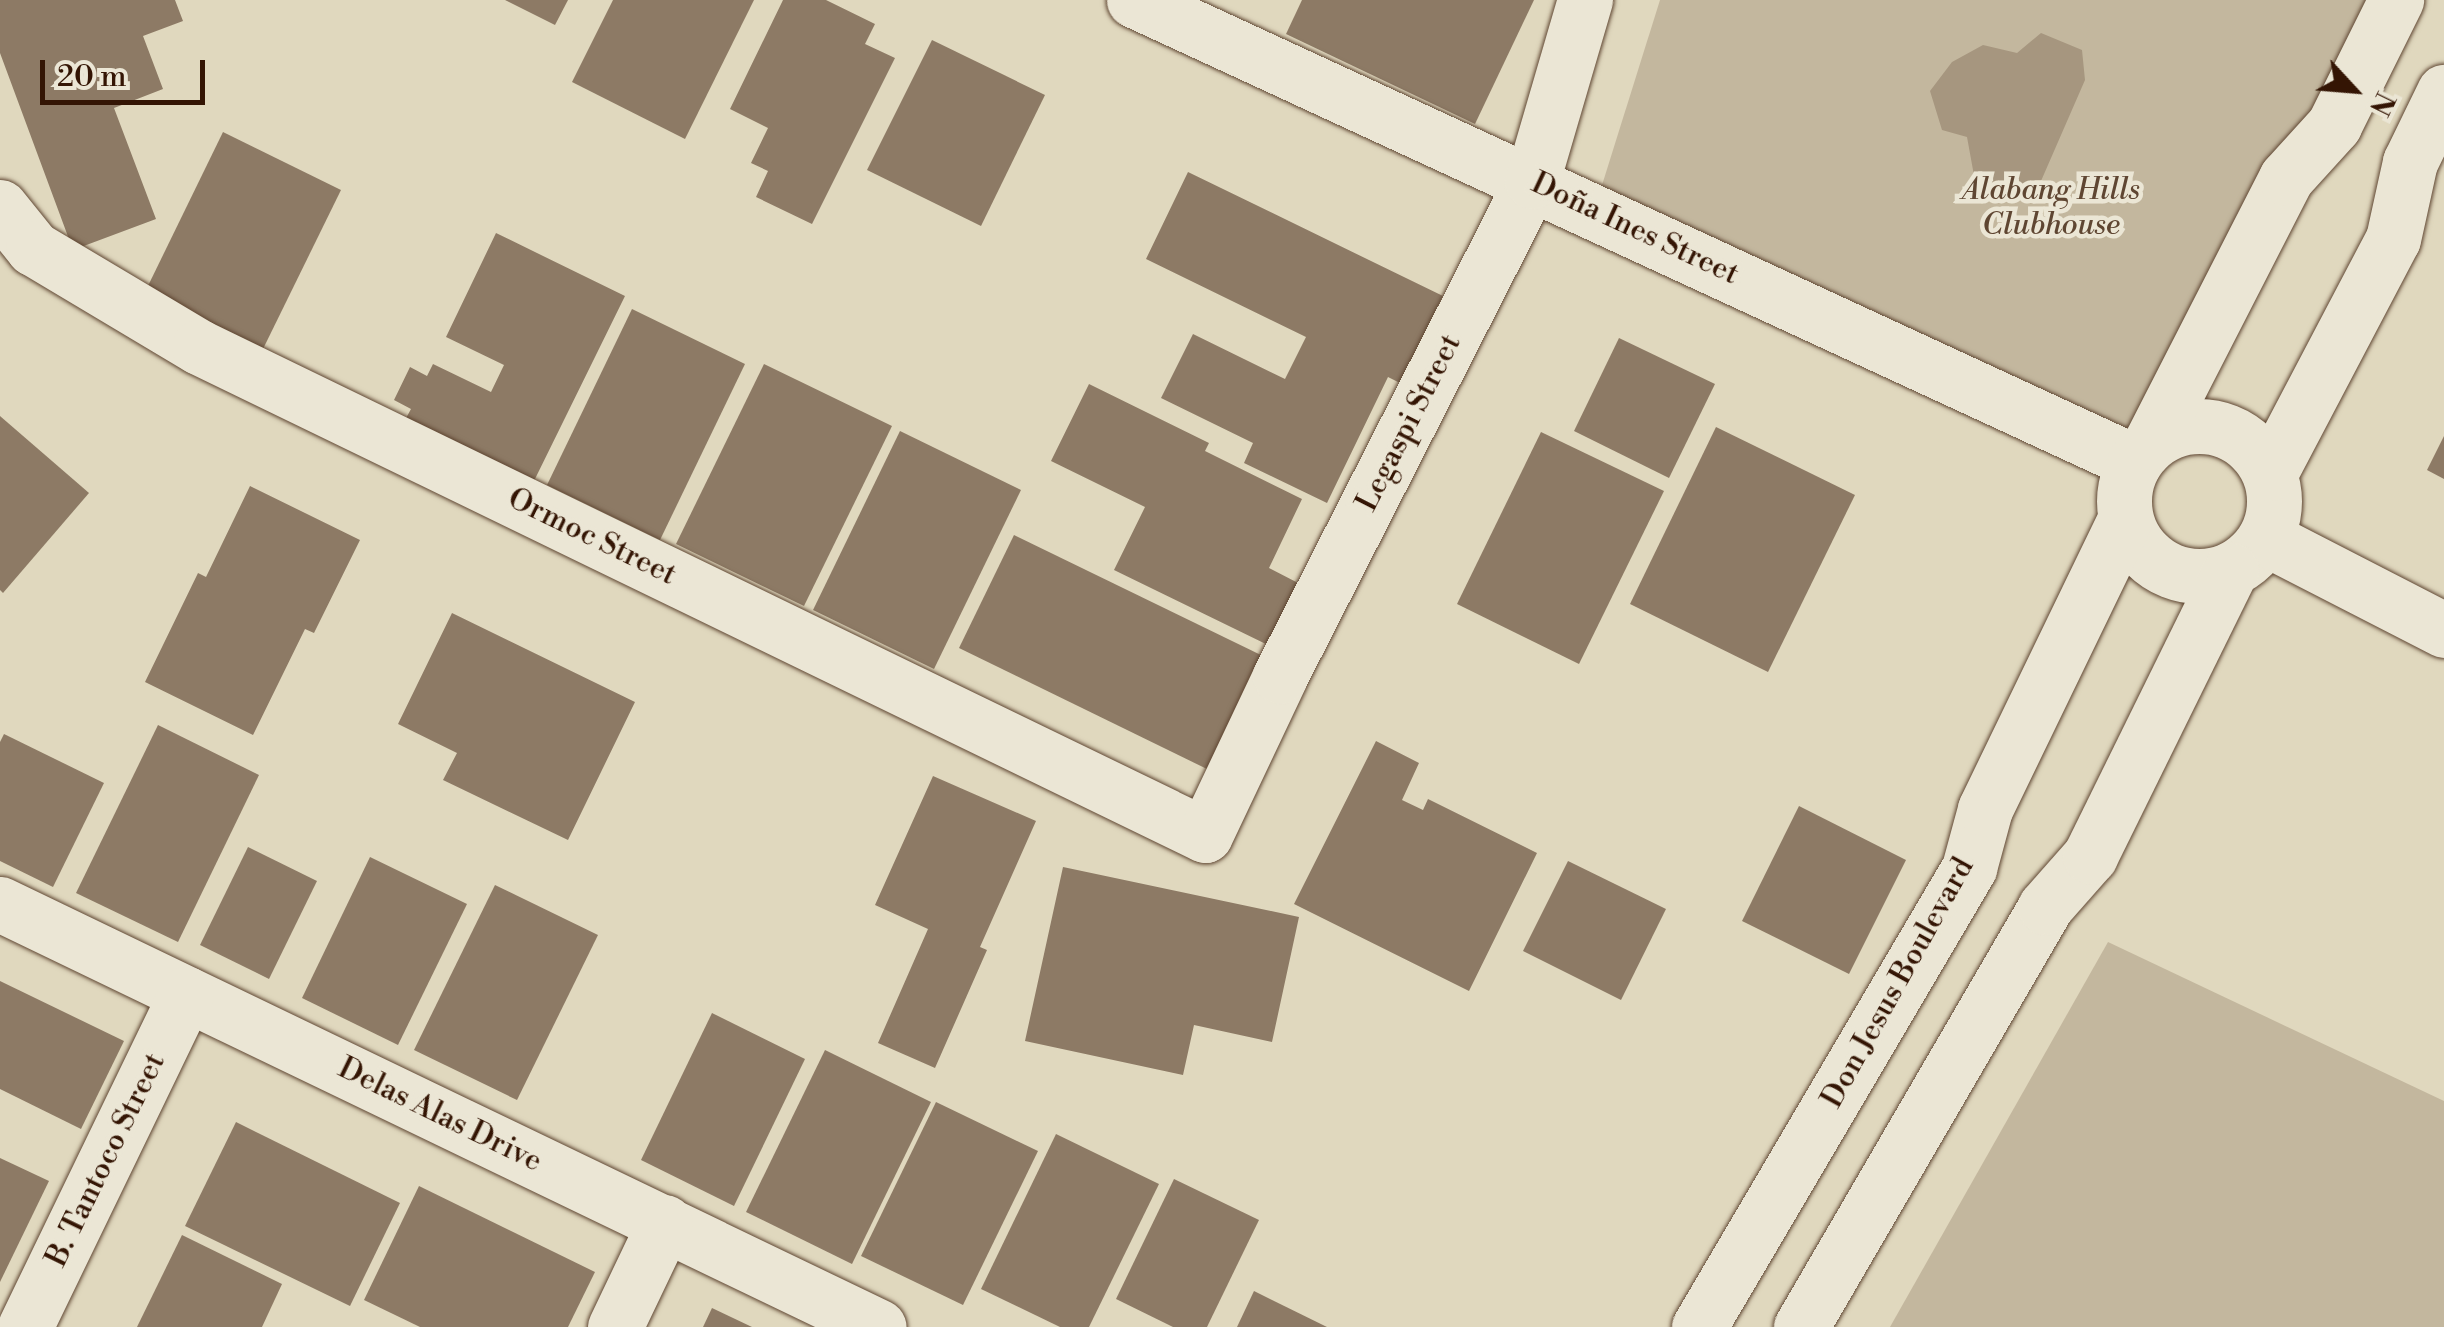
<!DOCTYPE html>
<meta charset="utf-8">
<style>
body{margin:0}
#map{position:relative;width:2444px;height:1327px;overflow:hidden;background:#e0d8be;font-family:"Libre Bodoni",serif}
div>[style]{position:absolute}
.green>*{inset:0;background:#c3b79e}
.water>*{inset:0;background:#a6967f}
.building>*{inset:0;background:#8d7a65}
.roads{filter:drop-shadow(0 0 2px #5f4632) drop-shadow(0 0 2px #5f4632)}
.minor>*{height:55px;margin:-27.5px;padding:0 27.5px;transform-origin:27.5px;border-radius:27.5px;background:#ebe6d5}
.minor>.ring{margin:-27.5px;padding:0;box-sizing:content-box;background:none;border:55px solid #ebe6d5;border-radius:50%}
span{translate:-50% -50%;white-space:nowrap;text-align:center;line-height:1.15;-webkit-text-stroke:9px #ebe6d5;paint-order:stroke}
.park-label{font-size:30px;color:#5f4632;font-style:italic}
.street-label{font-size:30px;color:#341504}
.north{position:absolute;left:2304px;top:40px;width:100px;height:100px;-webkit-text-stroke:8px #ebe6d5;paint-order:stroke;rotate:116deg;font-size:28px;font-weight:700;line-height:40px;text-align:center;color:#341504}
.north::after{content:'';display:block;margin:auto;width:35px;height:45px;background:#341504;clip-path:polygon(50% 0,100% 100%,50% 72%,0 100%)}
.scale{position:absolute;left:40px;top:60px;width:165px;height:45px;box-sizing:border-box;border:5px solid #341504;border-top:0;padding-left:12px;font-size:30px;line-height:35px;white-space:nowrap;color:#341504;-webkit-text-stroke:8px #ebe6d5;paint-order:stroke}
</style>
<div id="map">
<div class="green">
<i style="clip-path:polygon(1660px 0,2384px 0,2110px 468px,1592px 217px)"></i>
<i style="clip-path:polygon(2108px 942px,2444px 1101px,2444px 1327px,1890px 1327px)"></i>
</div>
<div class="water">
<i style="clip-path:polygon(2041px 33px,2082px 50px,2085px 80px,2041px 181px,2022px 197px,1975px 181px,1967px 137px,1942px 130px,1930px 91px,1952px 62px,1983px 45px,2017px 53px)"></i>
</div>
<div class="building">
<i style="clip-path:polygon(0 0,175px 0,183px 21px,143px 36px,163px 89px,114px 108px,156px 219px,73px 250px,0 53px)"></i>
<i style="clip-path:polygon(505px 0,568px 0,555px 25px)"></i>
<i style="clip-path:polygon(613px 0,754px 0,685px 139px,572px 82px)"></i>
<i style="clip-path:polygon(783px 0,826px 0,875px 24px,865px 44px,895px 58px,812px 224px,756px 197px,768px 171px,751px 163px,768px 128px,730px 109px)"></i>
<i style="clip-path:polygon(1302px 0,1534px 0,1475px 124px,1286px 34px)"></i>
<i style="clip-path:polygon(932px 40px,1045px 95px,981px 226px,867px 170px)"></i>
<i style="clip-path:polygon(223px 132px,341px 190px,263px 349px,145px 292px)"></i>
<i style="clip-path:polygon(1188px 172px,1443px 296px,1400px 383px,1388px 377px,1327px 503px,1244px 463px,1253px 443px,1161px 398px,1193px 334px,1285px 379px,1306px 337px,1146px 259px)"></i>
<i style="clip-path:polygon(496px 233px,625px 296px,533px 483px,405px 420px,411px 409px,394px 400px,410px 367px,427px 376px,433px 364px,491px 392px,504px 365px,446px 337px)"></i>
<i style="clip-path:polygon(632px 309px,745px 364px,660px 540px,547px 485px)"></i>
<i style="clip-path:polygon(1619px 338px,1715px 384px,1669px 478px,1574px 431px)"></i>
<i style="clip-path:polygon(764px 364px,892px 426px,804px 606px,676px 544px)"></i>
<i style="clip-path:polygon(1089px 384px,1209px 443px,1205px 451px,1302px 499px,1269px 568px,1302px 585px,1272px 647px,1114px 570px,1145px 507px,1051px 461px)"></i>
<i style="clip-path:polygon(0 416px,89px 493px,3px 593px,0 590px)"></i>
<i style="clip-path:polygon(1716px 427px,1855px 495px,1768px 672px,1630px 604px)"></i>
<i style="clip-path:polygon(900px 431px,1021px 490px,934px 669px,813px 610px)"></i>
<i style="clip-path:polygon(1541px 432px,1664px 491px,1579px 664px,1457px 604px)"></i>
<i style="clip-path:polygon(2444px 436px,2444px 479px,2427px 470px)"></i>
<i style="clip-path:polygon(250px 486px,360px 540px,314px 633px,305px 629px,253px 735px,145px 682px,198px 573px,206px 577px)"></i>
<i style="clip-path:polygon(1014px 535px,1265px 657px,1209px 770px,959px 648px)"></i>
<i style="clip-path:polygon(452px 613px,635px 702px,568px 840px,443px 780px,457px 753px,398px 724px)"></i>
<i style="clip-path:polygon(158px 725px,259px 775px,178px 942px,76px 893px)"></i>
<i style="clip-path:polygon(4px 734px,104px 783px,53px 887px,0 861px,0 742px)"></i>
<i style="clip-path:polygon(1376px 741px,1419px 763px,1402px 800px,1423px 810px,1428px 799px,1537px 853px,1469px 991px,1294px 904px)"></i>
<i style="clip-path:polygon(933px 776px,1036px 821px,980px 947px,987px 950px,935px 1068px,878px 1043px,928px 929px,875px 905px)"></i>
<i style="clip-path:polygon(1799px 806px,1906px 860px,1849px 974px,1742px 921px)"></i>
<i style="clip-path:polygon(248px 847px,317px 881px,269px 979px,200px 945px)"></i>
<i style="clip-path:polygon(370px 857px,467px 904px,398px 1045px,302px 998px)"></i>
<i style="clip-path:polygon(1568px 861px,1666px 909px,1621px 1000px,1523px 951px)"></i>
<i style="clip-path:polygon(1063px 867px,1299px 917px,1272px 1042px,1194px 1025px,1183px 1075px,1025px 1041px)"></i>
<i style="clip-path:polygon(495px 885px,598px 935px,517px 1100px,414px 1050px)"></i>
<i style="clip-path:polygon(0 981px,124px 1041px,81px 1129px,0 1089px)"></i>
<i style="clip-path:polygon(712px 1013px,805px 1059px,734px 1206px,641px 1160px)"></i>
<i style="clip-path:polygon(825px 1050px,931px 1102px,852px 1264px,746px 1212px)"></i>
<i style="clip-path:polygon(936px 1102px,1038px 1151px,963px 1305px,861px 1256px)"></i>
<i style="clip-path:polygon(236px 1122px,400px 1203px,350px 1306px,185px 1226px)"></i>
<i style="clip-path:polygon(1056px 1134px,1159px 1184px,1089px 1327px,1060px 1327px,981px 1289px)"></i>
<i style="clip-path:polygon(0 1158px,49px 1181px,0 1282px)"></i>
<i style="clip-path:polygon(1174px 1179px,1259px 1220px,1207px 1327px,1173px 1327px,1116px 1299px)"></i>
<i style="clip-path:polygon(419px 1186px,595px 1272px,568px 1327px,420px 1327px,364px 1300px)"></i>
<i style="clip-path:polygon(182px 1235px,282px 1284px,262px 1327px,137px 1327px)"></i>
<i style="clip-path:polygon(1254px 1291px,1327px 1327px,1237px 1327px)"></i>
<i style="clip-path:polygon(712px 1308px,752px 1327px,703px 1327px)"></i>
</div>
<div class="roads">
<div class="minor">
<i style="left:1134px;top:0;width:1102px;rotate:24.78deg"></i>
<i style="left:0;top:207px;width:53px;rotate:51.2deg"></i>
<i style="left:33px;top:248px;width:193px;rotate:30.8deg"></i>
<i style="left:199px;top:347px;width:1118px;rotate:25.88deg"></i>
<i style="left:1205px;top:835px;width:176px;rotate:-64.7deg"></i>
<i style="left:1280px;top:676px;width:555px;rotate:-63.02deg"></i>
<i style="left:1532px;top:181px;width:189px;rotate:-73.7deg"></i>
<i class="ring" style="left:2124px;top:426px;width:95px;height:95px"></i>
<i style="left:2151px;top:442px;width:297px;rotate:-62.9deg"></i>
<i style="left:2286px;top:178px;width:72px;rotate:-47.8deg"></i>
<i style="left:2334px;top:125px;width:140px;rotate:-63.6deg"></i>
<i style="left:2270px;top:473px;width:264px;rotate:-62.3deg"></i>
<i style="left:2393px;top:239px;width:79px;rotate:-77.6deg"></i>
<i style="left:2410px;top:162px;width:78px;rotate:-64.1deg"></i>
<i style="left:2265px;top:538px;width:201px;rotate:27.2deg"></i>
<i style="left:0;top:904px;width:975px;rotate:25.7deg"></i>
<i style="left:25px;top:1327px;width:370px;rotate:-64.2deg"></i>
<i style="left:615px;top:1327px;width:116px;rotate:-64.5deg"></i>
<i style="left:1699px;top:1327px;width:533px;rotate:-59.53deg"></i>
<i style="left:1969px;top:868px;width:61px;rotate:-74.8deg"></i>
<i style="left:1985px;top:809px;width:321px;rotate:-64.2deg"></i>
<i style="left:1801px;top:1327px;width:486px;rotate:-59.8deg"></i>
<i style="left:2045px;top:907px;width:68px;rotate:-48.6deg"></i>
<i style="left:2090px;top:856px;width:319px;rotate:-63.8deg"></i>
</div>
</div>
<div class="park-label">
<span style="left:2051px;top:207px">Alabang Hills<br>Clubhouse</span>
</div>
<div class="street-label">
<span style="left:1635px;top:229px;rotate:25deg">Doña Ines Street</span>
<span style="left:1409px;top:423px;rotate:-63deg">Legaspi Street</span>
<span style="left:592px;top:537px;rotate:26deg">Ormoc Street</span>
<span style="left:1898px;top:983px;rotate:-61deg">Don Jesus Boulevard</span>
<span style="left:440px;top:1115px;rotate:26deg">Delas Alas Drive</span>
<span style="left:106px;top:1160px;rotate:-64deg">B. Tantoco Street</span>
</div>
<div class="north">N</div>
<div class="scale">20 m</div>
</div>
